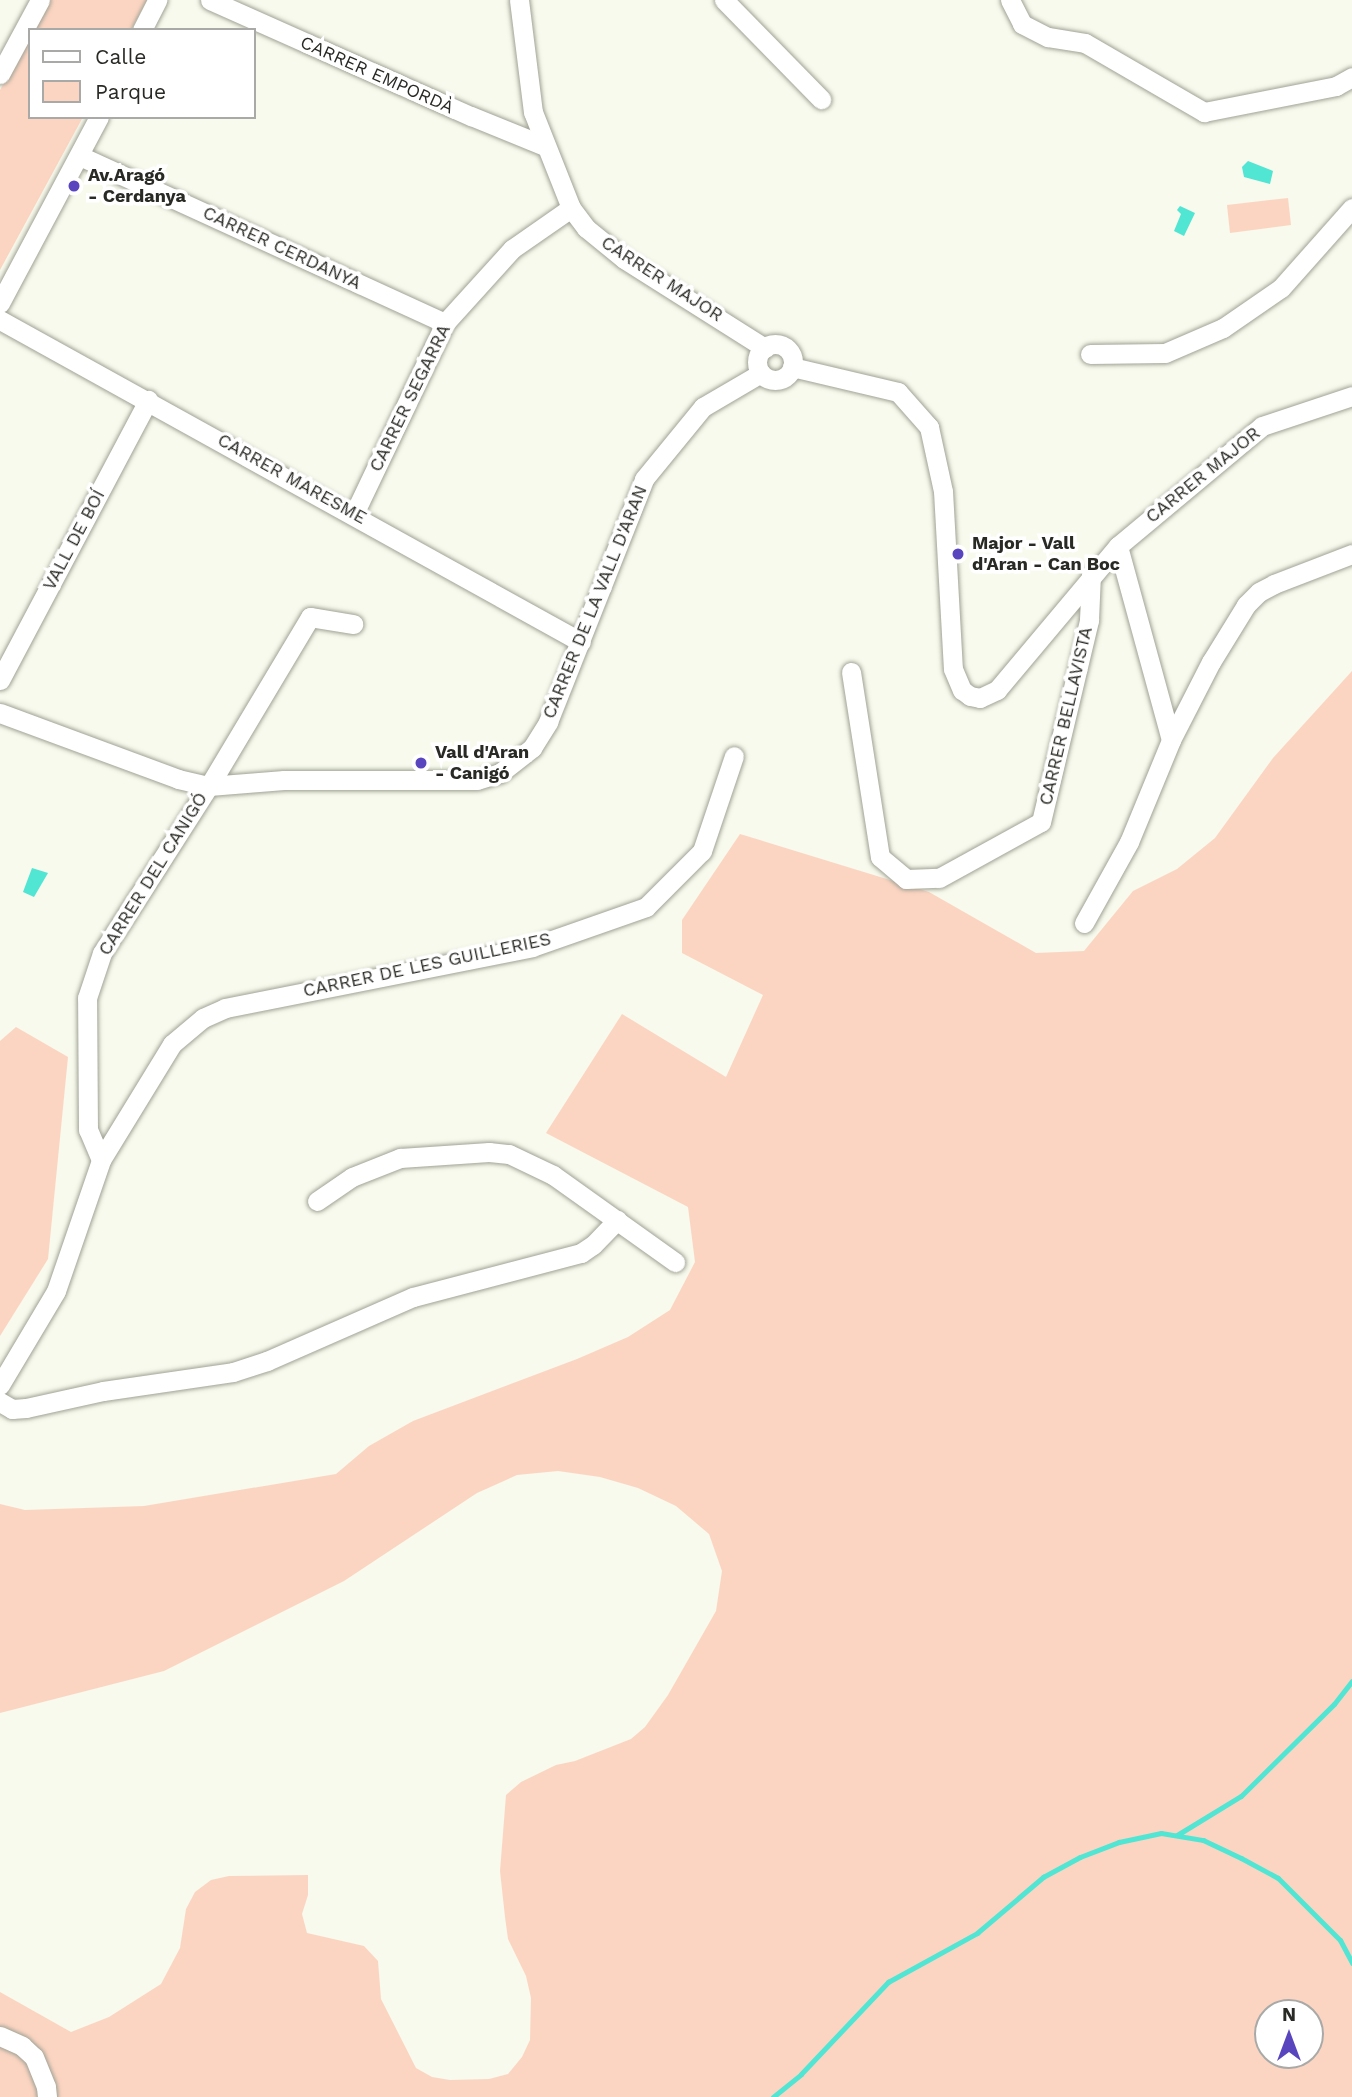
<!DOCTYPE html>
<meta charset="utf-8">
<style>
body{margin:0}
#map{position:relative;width:1352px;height:2097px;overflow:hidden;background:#f7faec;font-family:"Work Sans",sans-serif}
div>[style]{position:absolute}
.green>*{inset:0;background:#fcd5c2}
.water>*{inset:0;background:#51e5d3}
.stream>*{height:5px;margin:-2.5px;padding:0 2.5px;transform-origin:2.5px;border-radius:2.5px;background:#51e5d3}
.roads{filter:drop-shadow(0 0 2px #a0a295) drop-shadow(0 0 2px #a0a295)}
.minor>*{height:19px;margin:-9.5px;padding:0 9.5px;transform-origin:9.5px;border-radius:9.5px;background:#fff}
.minor>.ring{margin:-9.5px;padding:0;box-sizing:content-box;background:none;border:19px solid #fff;border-radius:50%}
.dots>*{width:19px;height:19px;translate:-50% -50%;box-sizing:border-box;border:4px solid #fff;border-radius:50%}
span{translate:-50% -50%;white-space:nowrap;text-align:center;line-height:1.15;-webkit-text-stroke:7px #fff;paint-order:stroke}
.street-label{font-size:18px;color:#292a25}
.poi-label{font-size:18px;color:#292a25;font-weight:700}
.left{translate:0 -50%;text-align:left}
.legend{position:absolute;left:28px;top:28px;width:228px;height:91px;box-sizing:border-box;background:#fff;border:2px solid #a9aaa8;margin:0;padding:9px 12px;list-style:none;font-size:21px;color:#292a25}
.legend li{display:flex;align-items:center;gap:14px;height:35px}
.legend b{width:35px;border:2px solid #a9aaa8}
.north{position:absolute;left:1254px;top:1999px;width:70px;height:70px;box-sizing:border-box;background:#fff;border:2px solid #a9aaa8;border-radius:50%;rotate:0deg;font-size:19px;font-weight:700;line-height:28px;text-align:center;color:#292a25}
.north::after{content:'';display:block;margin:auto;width:24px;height:32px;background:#5946be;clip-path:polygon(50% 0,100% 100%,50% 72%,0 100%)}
</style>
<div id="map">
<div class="green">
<i style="clip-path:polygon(47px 0,147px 0,131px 30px,32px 30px)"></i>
<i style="clip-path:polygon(30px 33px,30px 117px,83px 117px,0 270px,0 90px)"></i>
<i style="clip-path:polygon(1288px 198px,1291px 225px,1230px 233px,1227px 205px)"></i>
<i style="clip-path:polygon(evenodd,1352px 671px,1352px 2097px,0 2097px,0 1992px,71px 2032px,109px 2017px,161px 1984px,180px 1948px,186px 1909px,195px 1892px,211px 1880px,229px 1876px,308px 1875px,308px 1895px,302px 1914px,307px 1933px,364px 1946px,378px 1961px,381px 1999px,416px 2068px,432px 2077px,450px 2080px,489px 2079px,508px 2074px,522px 2057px,530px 2040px,531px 1998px,526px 1976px,508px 1939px,505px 1917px,500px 1871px,506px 1795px,521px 1782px,556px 1765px,575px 1761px,631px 1739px,645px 1727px,668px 1695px,716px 1611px,722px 1571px,709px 1534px,676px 1506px,638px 1488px,600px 1477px,558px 1471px,517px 1475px,477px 1493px,344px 1581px,164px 1671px,0 1713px,0 1504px,25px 1510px,144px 1506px,336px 1474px,369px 1446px,413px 1421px,577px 1359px,628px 1337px,670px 1310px,695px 1262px,688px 1207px,546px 1133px,622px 1014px,726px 1077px,763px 995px,682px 953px,682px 920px,740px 834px,929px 892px,1036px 953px,1084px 951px,1133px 891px,1177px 869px,1215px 838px,1273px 758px,1352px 671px,1268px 2013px,1310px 2013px,1310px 2055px,1268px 2055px,1268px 2013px)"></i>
<i style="clip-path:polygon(16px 1027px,68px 1057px,48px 1259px,0 1336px,0 1041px)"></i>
</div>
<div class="water">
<i style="clip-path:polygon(1248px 161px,1273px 171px,1270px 184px,1244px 177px,1242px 167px)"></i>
<i style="clip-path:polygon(1180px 206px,1195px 213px,1184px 236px,1174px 231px,1181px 214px,1177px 210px)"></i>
<i style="clip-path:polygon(32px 868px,48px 873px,34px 897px,23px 892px)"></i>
</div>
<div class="stream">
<i style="left:1177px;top:1835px;width:75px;rotate:-31.4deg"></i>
<i style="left:1241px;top:1796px;width:131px;rotate:-44.7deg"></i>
<i style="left:1334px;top:1704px;width:29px;rotate:-52deg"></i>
<i style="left:773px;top:2097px;width:36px;rotate:-39deg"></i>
<i style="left:801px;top:2074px;width:127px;rotate:-46.6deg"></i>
<i style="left:888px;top:1982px;width:102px;rotate:-28.8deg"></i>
<i style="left:977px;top:1933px;width:87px;rotate:-40.3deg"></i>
<i style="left:1043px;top:1877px;width:42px;rotate:-28.4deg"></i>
<i style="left:1080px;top:1857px;width:42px;rotate:-21deg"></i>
<i style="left:1119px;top:1842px;width:43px;rotate:-12.1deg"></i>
<i style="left:1161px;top:1833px;width:43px;rotate:9.5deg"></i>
<i style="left:1203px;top:1840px;width:42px;rotate:25.3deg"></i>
<i style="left:1241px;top:1858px;width:42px;rotate:28.4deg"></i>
<i style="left:1278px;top:1878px;width:88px;rotate:45deg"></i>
<i style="left:1340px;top:1940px;width:26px;rotate:62deg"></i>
</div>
<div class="roads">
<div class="minor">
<i style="left:210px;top:0;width:286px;rotate:24deg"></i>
<i style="left:471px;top:116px;width:80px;rotate:22.1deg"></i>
<i style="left:519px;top:0;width:113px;rotate:82.9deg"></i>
<i style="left:533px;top:112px;width:103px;rotate:68.4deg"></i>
<i style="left:571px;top:208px;width:25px;rotate:53deg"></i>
<i style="left:586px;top:228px;width:49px;rotate:39.2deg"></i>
<i style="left:624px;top:259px;width:167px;rotate:32.3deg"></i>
<i style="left:724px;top:0;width:139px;rotate:45.6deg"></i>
<i style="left:1010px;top:0;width:27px;rotate:63deg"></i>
<i style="left:1022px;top:24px;width:29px;rotate:27deg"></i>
<i style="left:1048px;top:37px;width:37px;rotate:9deg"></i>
<i style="left:1085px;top:43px;width:138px;rotate:30.1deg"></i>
<i style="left:1204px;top:112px;width:135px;rotate:-11.1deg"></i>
<i style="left:1336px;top:86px;width:18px;rotate:-29deg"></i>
<i style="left:142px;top:30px;width:34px;rotate:-63deg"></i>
<i style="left:0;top:74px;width:84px;rotate:-61.6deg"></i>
<i style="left:80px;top:156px;width:401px;rotate:24.6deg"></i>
<i style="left:0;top:303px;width:211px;rotate:-62deg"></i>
<i style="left:0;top:320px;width:664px;rotate:29deg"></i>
<i class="ring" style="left:757px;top:344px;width:17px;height:17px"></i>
<i style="left:1090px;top:354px;width:75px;rotate:-0.8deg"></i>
<i style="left:1165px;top:353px;width:63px;rotate:-23.3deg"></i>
<i style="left:1223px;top:328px;width:70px;rotate:-34.6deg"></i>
<i style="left:1281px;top:288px;width:107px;rotate:-48.4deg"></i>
<i style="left:792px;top:367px;width:109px;rotate:13.3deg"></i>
<i style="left:898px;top:392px;width:47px;rotate:48.5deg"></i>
<i style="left:929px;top:427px;width:66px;rotate:77.7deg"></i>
<i style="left:943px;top:491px;width:178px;rotate:86.8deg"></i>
<i style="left:953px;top:669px;width:23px;rotate:67deg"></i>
<i style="left:962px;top:690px;width:10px;rotate:37deg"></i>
<i style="left:970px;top:696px;width:10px;rotate:11deg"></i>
<i style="left:980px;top:698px;width:19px;rotate:-25deg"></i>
<i style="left:997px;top:690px;width:188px;rotate:-50deg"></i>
<i style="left:1118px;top:546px;width:187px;rotate:-39.8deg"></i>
<i style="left:1262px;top:426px;width:95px;rotate:-18.4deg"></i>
<i style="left:354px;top:514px;width:212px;rotate:-64.5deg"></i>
<i style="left:445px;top:323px;width:100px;rotate:-47.8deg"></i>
<i style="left:512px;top:249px;width:72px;rotate:-34.8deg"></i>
<i style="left:851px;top:672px;width:187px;rotate:81.1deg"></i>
<i style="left:880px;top:857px;width:34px;rotate:40deg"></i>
<i style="left:906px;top:879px;width:33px;rotate:-2deg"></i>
<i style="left:939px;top:878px;width:116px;rotate:-28.8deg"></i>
<i style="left:1041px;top:822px;width:208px;rotate:-76.6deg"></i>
<i style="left:1089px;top:620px;width:46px;rotate:-87.5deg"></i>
<i style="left:0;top:680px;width:317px;rotate:-62.1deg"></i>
<i style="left:0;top:713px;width:190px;rotate:20.3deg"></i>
<i style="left:178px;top:779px;width:32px;rotate:13deg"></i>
<i style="left:209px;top:786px;width:75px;rotate:-4.6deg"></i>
<i style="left:284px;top:780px;width:193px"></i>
<i style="left:477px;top:780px;width:24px;rotate:-17deg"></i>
<i style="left:500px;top:773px;width:41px;rotate:-38deg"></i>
<i style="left:532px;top:748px;width:31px;rotate:-58deg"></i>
<i style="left:548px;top:722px;width:261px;rotate:-68.4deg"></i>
<i style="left:644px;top:479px;width:93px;rotate:-50.7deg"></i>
<i style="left:703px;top:407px;width:67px;rotate:-30.4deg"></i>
<i style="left:1171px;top:740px;width:88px;rotate:-62.9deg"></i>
<i style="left:1211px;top:662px;width:67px;rotate:-58.4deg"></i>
<i style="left:1246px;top:605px;width:18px;rotate:-45deg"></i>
<i style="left:1259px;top:592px;width:17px;rotate:-28deg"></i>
<i style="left:1274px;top:584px;width:84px;rotate:-21deg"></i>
<i style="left:1084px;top:923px;width:93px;rotate:-60.9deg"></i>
<i style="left:1129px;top:842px;width:110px;rotate:-67.6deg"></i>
<i style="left:1171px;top:740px;width:201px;rotate:-105.3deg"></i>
<i style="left:101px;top:1160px;width:136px;rotate:-58.5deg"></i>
<i style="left:172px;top:1044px;width:40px;rotate:-40deg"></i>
<i style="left:203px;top:1018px;width:24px;rotate:-24deg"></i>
<i style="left:225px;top:1008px;width:313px;rotate:-11.2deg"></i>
<i style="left:532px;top:947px;width:121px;rotate:-19.3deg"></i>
<i style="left:646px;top:907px;width:79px;rotate:-45deg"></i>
<i style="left:702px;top:851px;width:100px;rotate:-71.4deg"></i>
<i style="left:317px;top:1201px;width:42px;rotate:-34.4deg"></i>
<i style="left:352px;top:1177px;width:52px;rotate:-21.6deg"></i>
<i style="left:400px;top:1158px;width:89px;rotate:-3.9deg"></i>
<i style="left:489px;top:1152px;width:20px;rotate:6deg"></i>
<i style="left:509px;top:1154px;width:49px;rotate:25.5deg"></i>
<i style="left:553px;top:1175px;width:150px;rotate:35.5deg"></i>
<i style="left:0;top:1385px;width:109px;rotate:-59.2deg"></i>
<i style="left:56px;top:1291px;width:139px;rotate:-71deg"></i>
<i style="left:101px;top:1160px;width:33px;rotate:-113deg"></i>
<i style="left:88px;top:1130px;width:132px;rotate:-90.4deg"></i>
<i style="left:87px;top:998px;width:47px;rotate:-71.6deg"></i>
<i style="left:102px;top:953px;width:198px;rotate:-57.4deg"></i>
<i style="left:209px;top:786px;width:197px;rotate:-59.1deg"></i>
<i style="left:310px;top:617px;width:44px;rotate:9.2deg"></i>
<i style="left:0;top:1402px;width:14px;rotate:30deg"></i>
<i style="left:12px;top:1409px;width:14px;rotate:-4deg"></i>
<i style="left:26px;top:1408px;width:79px;rotate:-12.4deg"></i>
<i style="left:103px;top:1391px;width:131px;rotate:-8.3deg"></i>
<i style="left:233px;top:1372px;width:36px;rotate:-18deg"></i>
<i style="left:267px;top:1361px;width:159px;rotate:-23.7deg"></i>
<i style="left:413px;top:1297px;width:174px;rotate:-14.7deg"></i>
<i style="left:581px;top:1253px;width:14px;rotate:-34deg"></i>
<i style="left:593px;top:1245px;width:35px;rotate:-46deg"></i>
<i style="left:0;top:2036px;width:24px;rotate:24deg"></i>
<i style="left:22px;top:2046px;width:16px;rotate:43deg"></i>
<i style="left:34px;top:2057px;width:32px;rotate:68deg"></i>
<i style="left:46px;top:2087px;width:10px;rotate:84deg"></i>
</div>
</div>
<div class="dots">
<i style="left:74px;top:186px;background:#5946be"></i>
<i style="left:958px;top:554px;background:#5946be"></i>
<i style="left:421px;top:763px;background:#5946be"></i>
</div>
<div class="street-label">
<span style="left:377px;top:75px;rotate:24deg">CARRER EMPORDÀ</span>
<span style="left:282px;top:248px;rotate:25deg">CARRER CERDANYA</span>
<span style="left:662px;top:279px;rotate:33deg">CARRER MAJOR</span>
<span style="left:410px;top:398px;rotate:-64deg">CARRER SEGARRA</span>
<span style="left:1203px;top:475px;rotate:-39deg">CARRER MAJOR</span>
<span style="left:292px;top:479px;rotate:29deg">CARRER MARESME</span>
<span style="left:74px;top:540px;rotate:-62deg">VALL DE BOÍ</span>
<span style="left:595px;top:602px;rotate:-68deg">CARRER DE LA VALL D'ARAN</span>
<span style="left:1066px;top:716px;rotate:-77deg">CARRER BELLAVISTA</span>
<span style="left:153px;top:874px;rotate:-58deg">CARRER DEL CANIGÓ</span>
<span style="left:427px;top:965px;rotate:-12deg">CARRER DE LES GUILLERIES</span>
</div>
<div class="poi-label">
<span class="left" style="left:88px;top:186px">Av.Aragó<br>- Cerdanya</span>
<span class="left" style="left:972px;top:554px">Major - Vall<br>d'Aran - Can Boc</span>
<span class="left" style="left:435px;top:763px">Vall d'Aran<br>- Canigó</span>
</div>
<ul class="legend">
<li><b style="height:9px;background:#fff"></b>Calle</li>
<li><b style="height:19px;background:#fcd5c2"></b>Parque</li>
</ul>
<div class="north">N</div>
</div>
